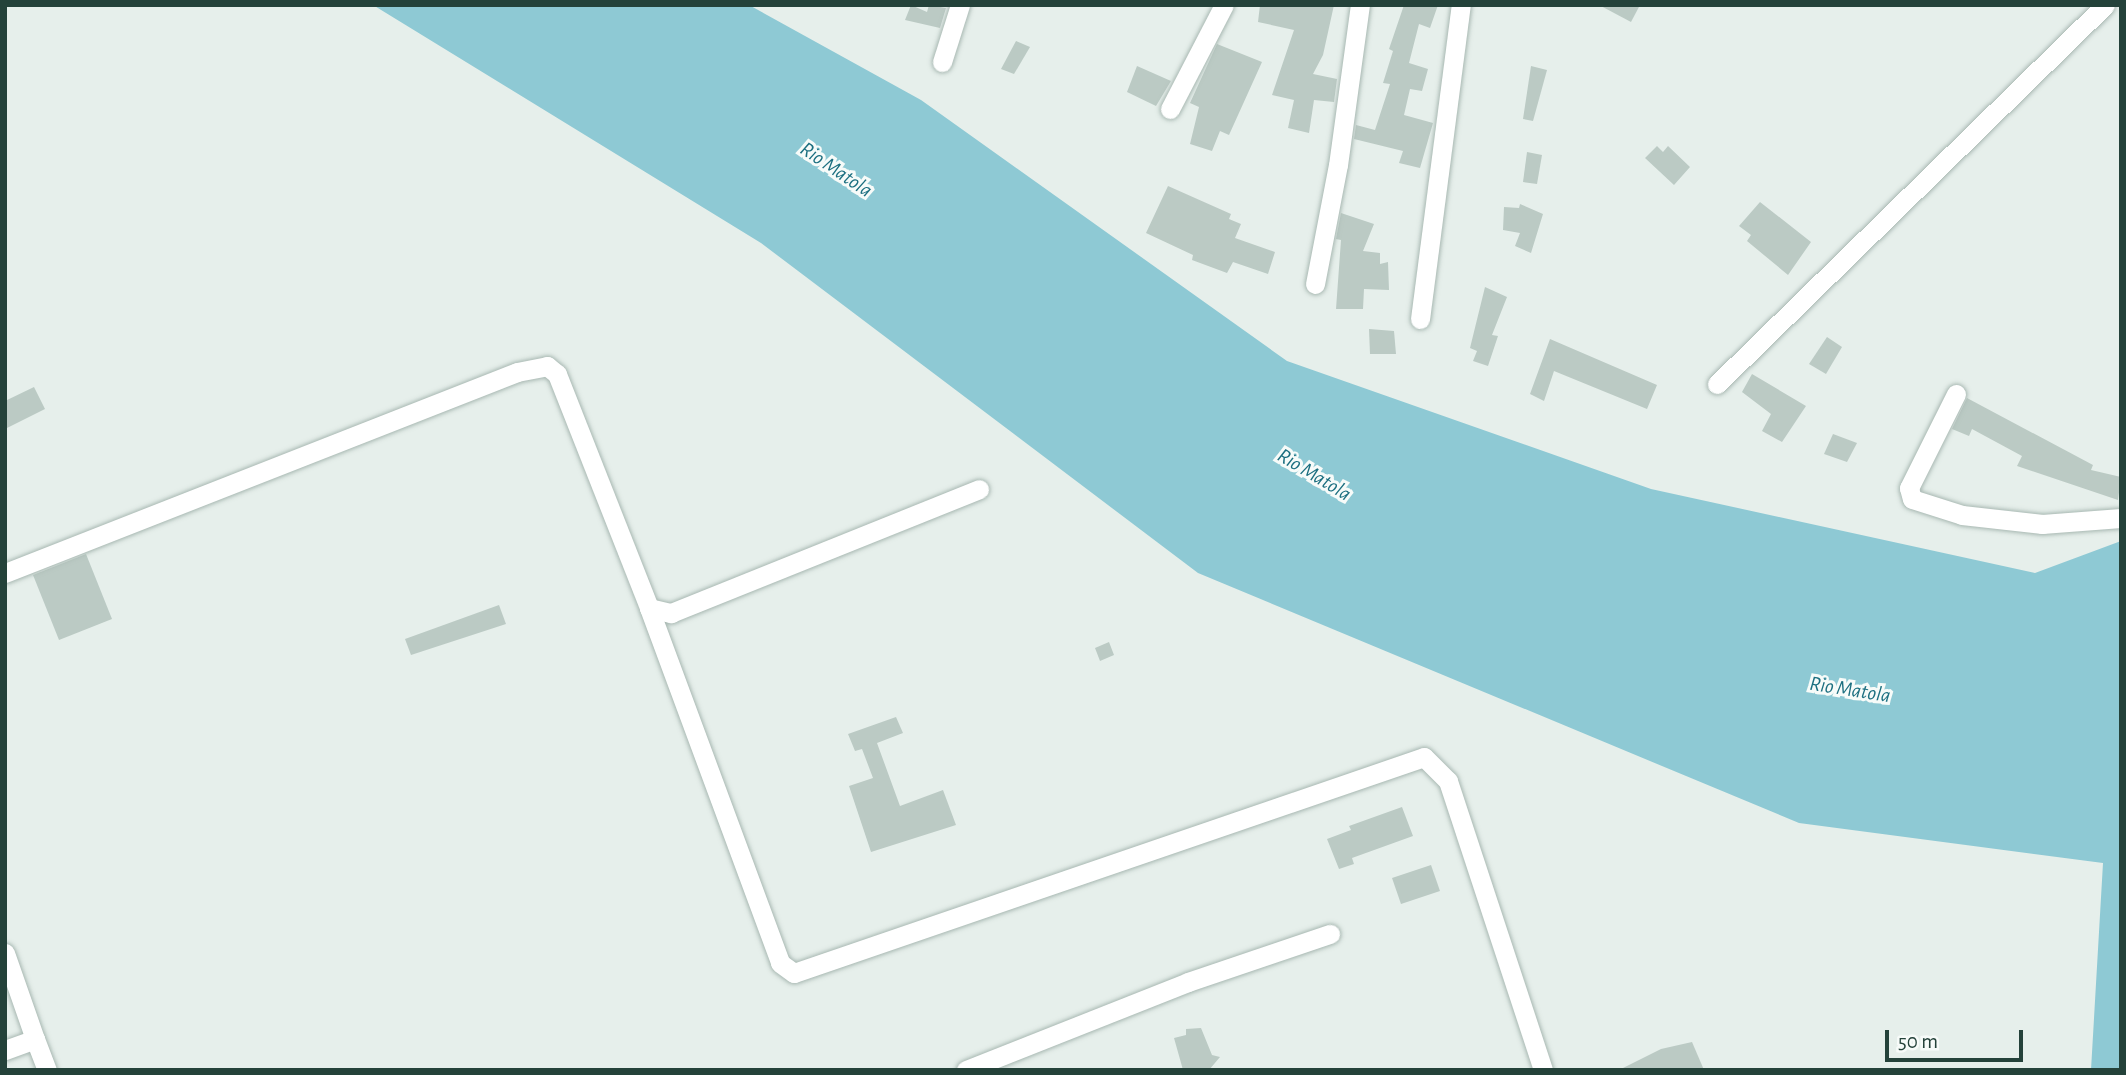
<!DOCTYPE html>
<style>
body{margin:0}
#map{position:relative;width:2126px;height:1075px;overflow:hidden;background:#e6efeb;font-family:"Alegreya Sans",sans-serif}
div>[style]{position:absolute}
.water>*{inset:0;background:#8ec9d4}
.building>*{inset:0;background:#bbcac4}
.roads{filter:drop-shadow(0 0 2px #a8b8b2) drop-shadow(0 0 2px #a8b8b2)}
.minor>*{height:19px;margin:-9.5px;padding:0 9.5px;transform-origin:9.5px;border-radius:9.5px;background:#fff}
span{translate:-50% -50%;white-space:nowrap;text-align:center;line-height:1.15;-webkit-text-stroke:6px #f7fbf9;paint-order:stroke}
.water-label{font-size:21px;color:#1c6f80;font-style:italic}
.frame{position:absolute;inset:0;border:7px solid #24423a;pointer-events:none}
.scale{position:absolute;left:1885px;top:1030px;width:138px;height:32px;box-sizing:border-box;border:4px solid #24423a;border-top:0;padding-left:9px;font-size:21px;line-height:24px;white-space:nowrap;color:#24423a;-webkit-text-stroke:5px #f7fbf9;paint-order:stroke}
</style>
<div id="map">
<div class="water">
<i style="clip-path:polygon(373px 5px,749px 5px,921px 100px,1287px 361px,1651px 489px,2035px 573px,2121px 541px,2121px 1070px,2091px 1070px,2103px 863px,1799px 823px,1198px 573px,761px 243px)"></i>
</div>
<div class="building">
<i style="clip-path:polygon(911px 5px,927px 12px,929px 5px,946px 8px,940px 28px,905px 20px)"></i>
<i style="clip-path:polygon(1260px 5px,1334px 5px,1323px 55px,1313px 74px,1337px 79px,1334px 102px,1314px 100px,1309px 133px,1288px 128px,1294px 100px,1272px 95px,1294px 30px,1258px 22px)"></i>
<i style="clip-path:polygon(1404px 5px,1438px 5px,1430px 28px,1419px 24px,1409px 63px,1428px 69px,1422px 91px,1410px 89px,1404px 115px,1433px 123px,1420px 168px,1399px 163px,1403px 151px,1354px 139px,1356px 125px,1375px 130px,1390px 84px,1383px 83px,1393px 51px,1389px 49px)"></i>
<i style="clip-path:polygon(1599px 5px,1640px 5px,1631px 22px)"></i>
<i style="clip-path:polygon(1016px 41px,1030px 47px,1014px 74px,1001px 69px)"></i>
<i style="clip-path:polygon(1217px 44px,1262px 62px,1229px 135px,1220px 131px,1212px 151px,1190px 144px,1199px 107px,1190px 103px)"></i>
<i style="clip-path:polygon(1137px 66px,1171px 81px,1156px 106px,1127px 92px)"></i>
<i style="clip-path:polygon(1531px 66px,1547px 70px,1533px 121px,1523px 119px)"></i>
<i style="clip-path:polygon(1657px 146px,1663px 152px,1668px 146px,1690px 167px,1674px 185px,1645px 158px)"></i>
<i style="clip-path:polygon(1527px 152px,1542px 155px,1537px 184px,1523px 182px)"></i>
<i style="clip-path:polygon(1168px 186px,1231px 214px,1229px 219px,1241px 224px,1235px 238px,1275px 252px,1268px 274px,1233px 262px,1227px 273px,1192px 260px,1193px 255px,1146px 233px)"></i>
<i style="clip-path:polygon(1760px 202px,1811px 242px,1788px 275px,1747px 241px,1751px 235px,1739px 226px)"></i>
<i style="clip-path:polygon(1520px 204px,1543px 214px,1531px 253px,1515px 246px,1520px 233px,1503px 230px,1504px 207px,1519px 208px)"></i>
<i style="clip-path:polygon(1341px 213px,1374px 224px,1363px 251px,1380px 253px,1380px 264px,1388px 262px,1389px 290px,1364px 289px,1363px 309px,1336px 309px,1341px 240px,1336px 239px)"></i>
<i style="clip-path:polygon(1485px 287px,1507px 297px,1492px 335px,1498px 336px,1488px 366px,1473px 361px,1477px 351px,1470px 348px)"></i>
<i style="clip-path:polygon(1369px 329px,1394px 331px,1396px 354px,1370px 354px)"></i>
<i style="clip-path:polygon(1827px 337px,1842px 347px,1826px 374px,1809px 364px)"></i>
<i style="clip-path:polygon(1550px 339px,1657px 385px,1647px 409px,1554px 371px,1544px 401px,1530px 394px)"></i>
<i style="clip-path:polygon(1752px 374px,1806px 406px,1782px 442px,1762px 431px,1771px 414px,1742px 392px)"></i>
<i style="clip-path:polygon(34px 387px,45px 409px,5px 429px,5px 401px)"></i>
<i style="clip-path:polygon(1967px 398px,2093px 465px,2091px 470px,2121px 477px,2118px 500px,2017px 466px,2022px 456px,1972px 429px,1969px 436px,1952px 429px)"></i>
<i style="clip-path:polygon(1833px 434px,1857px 443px,1847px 462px,1824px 454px)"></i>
<i style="clip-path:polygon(86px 554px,112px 619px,59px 640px,33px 575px)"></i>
<i style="clip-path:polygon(499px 605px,506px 624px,411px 655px,405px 639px)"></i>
<i style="clip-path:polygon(1109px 642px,1114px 655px,1100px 661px,1095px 648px)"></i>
<i style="clip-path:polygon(896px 717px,903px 733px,877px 743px,900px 806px,943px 790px,956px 825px,871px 852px,849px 786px,873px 778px,862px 749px,855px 751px,848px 734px)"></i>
<i style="clip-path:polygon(1402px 807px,1413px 836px,1352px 858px,1354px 864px,1339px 869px,1327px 839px,1351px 830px,1349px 826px)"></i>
<i style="clip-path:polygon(1431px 865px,1440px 891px,1401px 904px,1392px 878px)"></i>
<i style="clip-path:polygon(1201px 1028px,1212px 1055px,1220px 1057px,1209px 1070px,1183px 1070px,1174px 1038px,1186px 1035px,1186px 1029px)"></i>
<i style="clip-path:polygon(1692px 1042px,1704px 1070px,1619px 1070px,1661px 1049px)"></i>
</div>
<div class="roads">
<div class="minor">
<i style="left:942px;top:62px;width:60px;rotate:-72.5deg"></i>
<i style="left:1170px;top:109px;width:117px;rotate:-62.6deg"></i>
<i style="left:1315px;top:284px;width:121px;rotate:-79.1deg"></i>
<i style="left:1338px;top:165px;width:162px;rotate:-82.2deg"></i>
<i style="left:1420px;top:319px;width:317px;rotate:-82.6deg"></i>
<i style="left:1717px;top:384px;width:542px;rotate:-44.33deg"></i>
<i style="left:1956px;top:394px;width:105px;rotate:116.6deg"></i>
<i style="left:1909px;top:488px;width:11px;rotate:75deg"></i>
<i style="left:1912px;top:499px;width:52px;rotate:17.7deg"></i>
<i style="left:1962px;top:515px;width:81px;rotate:6.4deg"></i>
<i style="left:2042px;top:524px;width:79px;rotate:-4.3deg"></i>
<i style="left:5px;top:573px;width:550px;rotate:-21.43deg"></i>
<i style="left:517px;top:372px;width:31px;rotate:-11deg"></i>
<i style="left:547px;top:366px;width:13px;rotate:39deg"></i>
<i style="left:557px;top:374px;width:251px;rotate:68.5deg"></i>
<i style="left:649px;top:608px;width:378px;rotate:69.7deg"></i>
<i style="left:780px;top:963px;width:17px;rotate:36deg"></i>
<i style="left:794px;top:973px;width:666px;rotate:-18.92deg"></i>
<i style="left:1424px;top:757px;width:34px;rotate:45deg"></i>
<i style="left:1448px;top:781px;width:304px;rotate:71.8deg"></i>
<i style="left:649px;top:608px;width:23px;rotate:13deg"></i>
<i style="left:671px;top:613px;width:332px;rotate:-21.9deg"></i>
<i style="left:5px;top:953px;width:91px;rotate:70.8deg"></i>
<i style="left:5px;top:1050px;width:32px;rotate:-20deg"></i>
<i style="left:35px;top:1039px;width:33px;rotate:69deg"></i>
<i style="left:966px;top:1070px;width:239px;rotate:-21.6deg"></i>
<i style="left:1188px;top:982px;width:150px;rotate:-18.7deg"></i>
</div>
</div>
<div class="water-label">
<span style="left:836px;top:170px;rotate:34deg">Rio Matola</span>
<span style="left:1314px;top:475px;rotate:31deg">Rio Matola</span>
<span style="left:1850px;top:690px;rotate:9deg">Rio Matola</span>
</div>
<div class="frame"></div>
<div class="scale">50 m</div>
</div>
